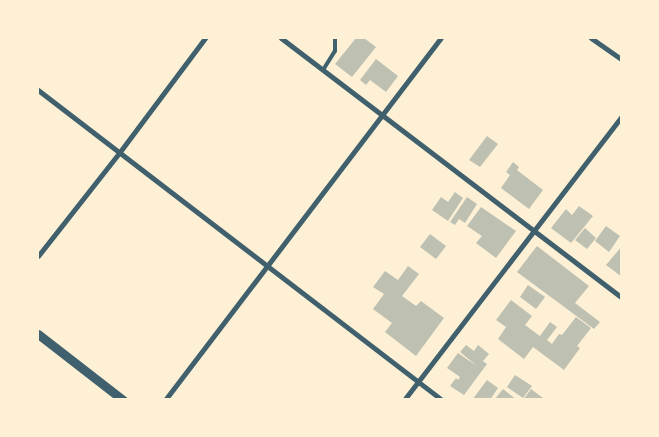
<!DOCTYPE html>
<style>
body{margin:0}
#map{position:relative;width:659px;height:437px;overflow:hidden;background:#fdf0d5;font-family:"Exo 2",sans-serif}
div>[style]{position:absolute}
.building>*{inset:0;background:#bec0b2}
.service>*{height:4px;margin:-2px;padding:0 2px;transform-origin:2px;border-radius:2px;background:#3f606c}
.minor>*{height:5px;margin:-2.5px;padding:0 2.5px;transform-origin:2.5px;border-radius:2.5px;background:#3f606c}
.tertiary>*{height:9px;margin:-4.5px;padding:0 4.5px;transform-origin:4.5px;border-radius:4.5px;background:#3f606c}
span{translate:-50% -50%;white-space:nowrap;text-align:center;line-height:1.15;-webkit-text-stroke:4.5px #fdf0d5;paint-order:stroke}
.frame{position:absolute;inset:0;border:39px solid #fdf0d5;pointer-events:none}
</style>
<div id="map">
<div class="building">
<i style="clip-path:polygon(356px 38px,364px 38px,376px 47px,352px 77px,335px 64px)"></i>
<i style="clip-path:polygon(376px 59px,398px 76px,386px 92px,370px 80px,366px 85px,360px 80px)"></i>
<i style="clip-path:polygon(487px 136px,498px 144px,480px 167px,469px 160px)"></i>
<i style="clip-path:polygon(513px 162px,519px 167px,517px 170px,543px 190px,529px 209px,501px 188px,510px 175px,506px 172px)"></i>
<i style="clip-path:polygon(455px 192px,463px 198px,448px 221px,432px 210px,441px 197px,448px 202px)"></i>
<i style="clip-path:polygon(467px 197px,477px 204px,465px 223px,459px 219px,455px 225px,450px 222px)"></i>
<i style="clip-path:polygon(579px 206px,593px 216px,571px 243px,551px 228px,566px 209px,572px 215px)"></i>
<i style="clip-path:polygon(481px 207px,516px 231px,496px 258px,476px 243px,482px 236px,467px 226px)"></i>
<i style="clip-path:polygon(606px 226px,620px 236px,609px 252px,595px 241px)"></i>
<i style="clip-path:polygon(585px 228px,596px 238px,587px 249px,575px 240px)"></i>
<i style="clip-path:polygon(430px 234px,446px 246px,436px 259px,420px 247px)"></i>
<i style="clip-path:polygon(537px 246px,589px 286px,575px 303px,600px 322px,594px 329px,517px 272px)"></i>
<i style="clip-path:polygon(622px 246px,622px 277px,606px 265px)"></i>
<i style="clip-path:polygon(408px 266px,419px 274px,402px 296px,416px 306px,421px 301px,444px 318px,416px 356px,385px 332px,392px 323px,373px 309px,384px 294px,373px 287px,385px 271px,398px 280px)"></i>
<i style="clip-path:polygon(528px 285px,545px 297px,536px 309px,520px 297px)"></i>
<i style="clip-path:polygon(511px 300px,532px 316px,525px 325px,540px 336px,550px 322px,557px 327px,547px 340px,552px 344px,559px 334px,562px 335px,576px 317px,591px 328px,577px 346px,580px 348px,564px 370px,533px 347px,524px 359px,498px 339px,506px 327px,496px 320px)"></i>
<i style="clip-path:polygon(466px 345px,474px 351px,478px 345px,489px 354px,483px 361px,487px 364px,464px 395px,450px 386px,456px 378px,458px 380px,460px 377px,447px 368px,458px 353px,477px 366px,460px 352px)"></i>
<i style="clip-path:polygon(515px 375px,532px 386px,523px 398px,507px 387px)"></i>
<i style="clip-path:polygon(487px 380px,498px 388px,490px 400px,472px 400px)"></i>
<i style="clip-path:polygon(503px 389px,517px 400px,494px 400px)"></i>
<i style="clip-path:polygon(531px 389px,543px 398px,542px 400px,523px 400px)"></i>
</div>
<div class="service">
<i style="left:323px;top:70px;width:22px;rotate:-58deg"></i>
<i style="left:335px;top:51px;width:13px;rotate:-90deg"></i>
</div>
<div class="minor">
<i style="left:281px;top:38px;width:429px;rotate:37.3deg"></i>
<i style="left:591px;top:38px;width:38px;rotate:35deg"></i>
<i style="left:38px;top:90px;width:509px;rotate:37.5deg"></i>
<i style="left:38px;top:256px;width:131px;rotate:-51.8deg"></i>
<i style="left:119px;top:153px;width:144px;rotate:-53.2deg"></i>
<i style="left:165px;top:400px;width:455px;rotate:-52.7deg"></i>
<i style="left:404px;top:400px;width:358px;rotate:-52.5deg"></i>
</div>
<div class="tertiary">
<i style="left:38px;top:334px;width:108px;rotate:37.8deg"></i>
</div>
<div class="frame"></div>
</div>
